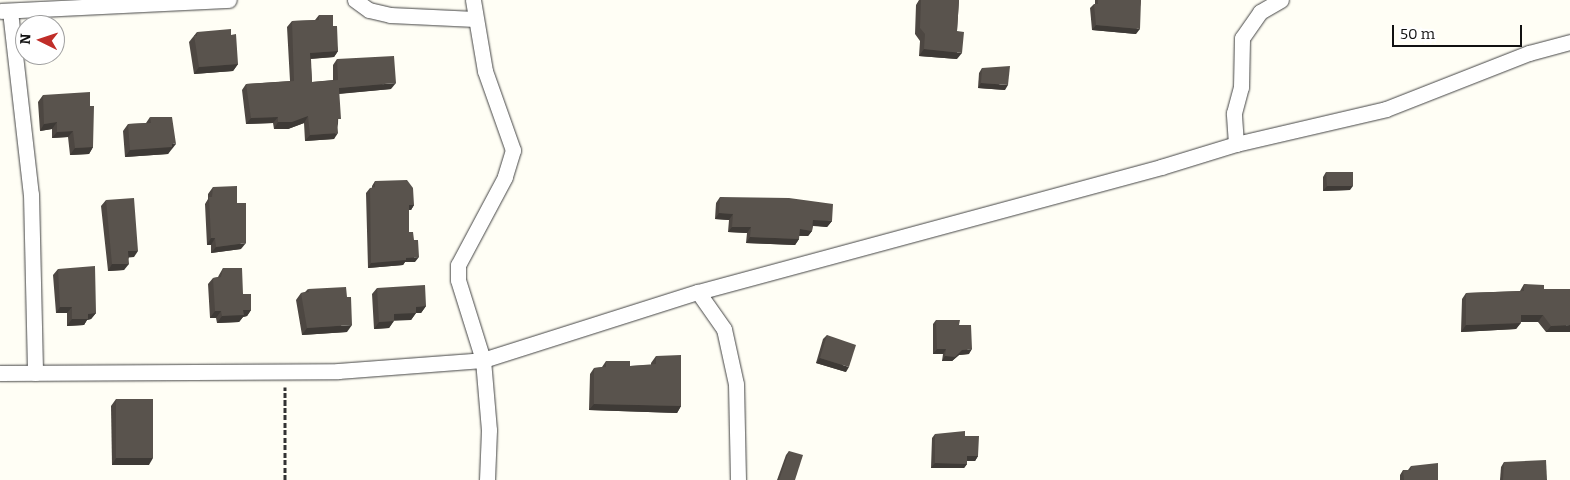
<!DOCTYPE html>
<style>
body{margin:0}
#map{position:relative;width:1570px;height:480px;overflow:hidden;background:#fffef5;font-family:Bitter,serif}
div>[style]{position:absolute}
.path>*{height:3px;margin-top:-1.5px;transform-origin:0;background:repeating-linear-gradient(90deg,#333 0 5px,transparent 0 7.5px)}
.roads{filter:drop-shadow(0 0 1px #444) drop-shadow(0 0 1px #444)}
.street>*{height:15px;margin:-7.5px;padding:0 7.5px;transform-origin:7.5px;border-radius:7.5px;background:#fff}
.wall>*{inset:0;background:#4d4742}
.shaded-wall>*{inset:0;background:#3e3a36}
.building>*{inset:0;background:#59534d}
span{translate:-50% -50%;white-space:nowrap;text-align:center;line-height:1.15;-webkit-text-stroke:5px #fff;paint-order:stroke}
.north{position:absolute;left:15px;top:15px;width:50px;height:50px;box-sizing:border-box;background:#fff;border:1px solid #a0a0a0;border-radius:50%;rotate:274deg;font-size:14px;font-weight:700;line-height:20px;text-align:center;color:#111}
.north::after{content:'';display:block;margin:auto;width:18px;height:22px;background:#c02e29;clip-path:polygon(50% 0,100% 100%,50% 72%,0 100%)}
.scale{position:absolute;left:1392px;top:25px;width:130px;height:22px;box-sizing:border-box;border:2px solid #111;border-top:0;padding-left:6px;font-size:15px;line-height:18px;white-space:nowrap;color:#111;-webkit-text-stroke:4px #fff;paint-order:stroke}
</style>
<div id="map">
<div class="path">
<i style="left:285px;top:480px;width:93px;rotate:-90deg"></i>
</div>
<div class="roads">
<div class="street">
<i style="left:355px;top:0;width:17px;rotate:36deg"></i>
<i style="left:369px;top:10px;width:22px;rotate:13deg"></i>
<i style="left:390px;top:15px;width:85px;rotate:2.7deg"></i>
<i style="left:473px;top:0;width:72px;rotate:80.4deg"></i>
<i style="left:485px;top:71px;width:84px;rotate:70.5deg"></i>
<i style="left:513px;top:150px;width:28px;rotate:107deg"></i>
<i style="left:505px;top:177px;width:100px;rotate:118.1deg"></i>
<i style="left:458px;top:265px;width:15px;rotate:90deg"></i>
<i style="left:458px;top:280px;width:84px;rotate:72.6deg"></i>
<i style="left:483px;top:360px;width:70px;rotate:85.1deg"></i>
<i style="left:489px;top:430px;width:50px;rotate:92.3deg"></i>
<i style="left:1px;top:11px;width:228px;rotate:-2.8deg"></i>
<i style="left:10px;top:11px;width:184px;rotate:83.5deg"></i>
<i style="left:31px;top:194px;width:179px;rotate:88.7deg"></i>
<i style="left:1236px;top:144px;width:31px;rotate:-94deg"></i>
<i style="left:1234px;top:113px;width:27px;rotate:-75deg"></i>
<i style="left:1241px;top:87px;width:49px;rotate:-88.8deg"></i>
<i style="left:1242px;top:38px;width:32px;rotate:-55deg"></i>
<i style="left:1260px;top:12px;width:24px;rotate:-30deg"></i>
<i style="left:698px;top:292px;width:45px;rotate:54.9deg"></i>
<i style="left:724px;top:329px;width:56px;rotate:77.7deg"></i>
<i style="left:736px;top:384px;width:96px;rotate:88.8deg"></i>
<i style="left:0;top:373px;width:338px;rotate:-0.3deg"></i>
<i style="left:338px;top:371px;width:145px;rotate:-4.3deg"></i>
<i style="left:483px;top:360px;width:225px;rotate:-17.6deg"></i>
<i style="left:698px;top:292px;width:480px;rotate:-15.1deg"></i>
<i style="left:1161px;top:167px;width:78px;rotate:-17deg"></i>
<i style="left:1236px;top:144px;width:154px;rotate:-13.1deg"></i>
<i style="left:1386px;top:109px;width:154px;rotate:-21.4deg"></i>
<i style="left:1529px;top:53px;width:42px;rotate:-15deg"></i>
</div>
</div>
<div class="wall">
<i style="clip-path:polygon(919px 0,959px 0,957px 31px,957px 59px,919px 56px,920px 41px,915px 34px,916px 5px)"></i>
<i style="clip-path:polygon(1095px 0,1141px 0,1136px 34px,1092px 30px,1090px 8px,1094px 4px,1095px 4px)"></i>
<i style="clip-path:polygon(319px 15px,333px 26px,338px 51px,334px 57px,311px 59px,312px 82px,333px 80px,333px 65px,337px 59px,391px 89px,339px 94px,338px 124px,334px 139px,305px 141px,304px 123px,288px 129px,274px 129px,273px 123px,246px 124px,242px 90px,246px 84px,290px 81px,287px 27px,292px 21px,315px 20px)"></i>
<i style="clip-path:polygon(197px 32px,238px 64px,233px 71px,194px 74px,189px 42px)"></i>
<i style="clip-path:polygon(982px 68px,1005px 90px,978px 88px,979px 73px)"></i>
<i style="clip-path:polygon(43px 95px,90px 106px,93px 147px,89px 154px,70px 155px,68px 137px,52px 138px,52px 129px,40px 131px,38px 102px)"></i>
<i style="clip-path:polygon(150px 117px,171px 150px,170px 150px,168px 154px,125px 157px,123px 131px,128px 124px,146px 123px)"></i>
<i style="clip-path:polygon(1326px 172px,1350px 190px,1323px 191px,1323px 177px)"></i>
<i style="clip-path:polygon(375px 181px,414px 205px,411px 210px,409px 210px,409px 232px,415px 262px,405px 262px,403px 265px,368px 268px,366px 193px,370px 188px,372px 188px,372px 186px)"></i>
<i style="clip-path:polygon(213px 187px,237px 203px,241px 249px,211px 253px,211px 245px,207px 245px,205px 204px,208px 199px,208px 194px)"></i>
<i style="clip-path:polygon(720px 197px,832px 221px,827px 227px,813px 226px,812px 231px,808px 236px,799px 236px,799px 239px,795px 245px,746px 243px,747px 233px,728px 232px,729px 220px,715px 219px,716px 203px)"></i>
<i style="clip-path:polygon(106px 200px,134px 257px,129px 257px,124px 270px,108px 271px,101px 206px)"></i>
<i style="clip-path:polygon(223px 268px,243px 294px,251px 310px,247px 316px,243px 317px,239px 322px,217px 323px,216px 318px,210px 318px,208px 284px,213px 278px,218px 277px,219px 275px)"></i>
<i style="clip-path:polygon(58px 269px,96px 313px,91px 319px,87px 320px,84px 325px,67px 326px,67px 313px,56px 313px,53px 275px)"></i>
<i style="clip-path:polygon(1524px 284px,1544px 289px,1570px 332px,1546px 332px,1538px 322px,1521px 322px,1516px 329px,1461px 332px,1462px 299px,1466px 293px,1520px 291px)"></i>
<i style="clip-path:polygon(377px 288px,426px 306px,421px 313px,416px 313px,411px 320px,394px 320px,389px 328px,374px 329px,372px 294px)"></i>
<i style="clip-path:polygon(308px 289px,347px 332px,302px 335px,296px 300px,301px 293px,305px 292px)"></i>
<i style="clip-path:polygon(936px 320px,959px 325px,969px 354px,959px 355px,952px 361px,942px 361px,943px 354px,933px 354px,933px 324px)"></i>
<i style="clip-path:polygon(827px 335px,846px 372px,816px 363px,823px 339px)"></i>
<i style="clip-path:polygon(656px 356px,681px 406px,677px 413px,589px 410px,590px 374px,594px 368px,602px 367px,606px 361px,630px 366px,651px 365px,651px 363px)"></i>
<i style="clip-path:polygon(116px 399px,149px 465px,112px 465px,111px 406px)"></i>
<i style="clip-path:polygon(935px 434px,965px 436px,978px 456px,975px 461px,967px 461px,967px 464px,964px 468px,931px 468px,932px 438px)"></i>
<i style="clip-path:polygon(789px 451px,795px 480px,777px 480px,786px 455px)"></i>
<i style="clip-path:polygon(1504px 462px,1547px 480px,1500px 480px,1501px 467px)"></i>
<i style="clip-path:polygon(1411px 466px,1438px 480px,1400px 480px,1400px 475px,1403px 470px,1408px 470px)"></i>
</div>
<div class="shaded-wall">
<i style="clip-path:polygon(1096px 25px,1140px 29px,1136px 34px,1092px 30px)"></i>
<i style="clip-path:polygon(924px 49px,962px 53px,957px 59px,919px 56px)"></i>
<i style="clip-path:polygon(338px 51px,334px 57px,306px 59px,310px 53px)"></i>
<i style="clip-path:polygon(238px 64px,233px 71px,194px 74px,199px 67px)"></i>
<i style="clip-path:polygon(396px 83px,391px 89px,335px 94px,339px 88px)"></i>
<i style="clip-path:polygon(981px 83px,1008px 85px,1005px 90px,978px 88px)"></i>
<i style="clip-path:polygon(308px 116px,304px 123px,288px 129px,274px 129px,278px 122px)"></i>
<i style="clip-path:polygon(278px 117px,273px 123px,246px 124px,251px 118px)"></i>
<i style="clip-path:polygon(57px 122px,52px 129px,40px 131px,44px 124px)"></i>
<i style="clip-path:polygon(73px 131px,68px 137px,52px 138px,57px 132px)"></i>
<i style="clip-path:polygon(338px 133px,334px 139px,305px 141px,310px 135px)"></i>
<i style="clip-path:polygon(172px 143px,176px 144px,168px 154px,125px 157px,130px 150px)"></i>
<i style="clip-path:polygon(93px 147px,89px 154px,70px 155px,75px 148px)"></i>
<i style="clip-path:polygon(1327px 186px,1353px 186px,1350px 190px,1323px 191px)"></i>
<i style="clip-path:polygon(409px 205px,414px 205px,411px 210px,406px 210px)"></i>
<i style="clip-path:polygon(719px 213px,733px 214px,729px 220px,715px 219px)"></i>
<i style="clip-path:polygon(813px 220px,832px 221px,827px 227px,809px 225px)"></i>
<i style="clip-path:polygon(732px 227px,751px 227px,747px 233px,728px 232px)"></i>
<i style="clip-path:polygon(800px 229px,812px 231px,808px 236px,795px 235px)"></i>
<i style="clip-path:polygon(750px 237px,799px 239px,795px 245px,746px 243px)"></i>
<i style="clip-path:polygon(211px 238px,215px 238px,211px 245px,207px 245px)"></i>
<i style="clip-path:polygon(246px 243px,241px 249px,211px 253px,216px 247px)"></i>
<i style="clip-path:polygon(128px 251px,138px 251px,134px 257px,124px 258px)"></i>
<i style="clip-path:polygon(419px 257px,415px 262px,405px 262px,403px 265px,368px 268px,371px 263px,406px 258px)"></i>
<i style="clip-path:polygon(112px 264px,129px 264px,124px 270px,108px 271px)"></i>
<i style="clip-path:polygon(426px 306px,421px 313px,416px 313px,411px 320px,389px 321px,394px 314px,416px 307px)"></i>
<i style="clip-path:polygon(60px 307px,72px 307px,67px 313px,56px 313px)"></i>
<i style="clip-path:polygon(243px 310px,251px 310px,247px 316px,243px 317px,239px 322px,217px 323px,222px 316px)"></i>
<i style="clip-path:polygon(215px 311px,221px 311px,216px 318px,210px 318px)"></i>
<i style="clip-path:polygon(96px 313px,91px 319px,87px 320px,84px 325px,67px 326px,72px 319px,88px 314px)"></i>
<i style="clip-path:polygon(1521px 315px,1543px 315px,1538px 322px,1517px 322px)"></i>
<i style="clip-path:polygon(394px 321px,389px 328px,374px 329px,379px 322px)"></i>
<i style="clip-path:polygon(1521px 323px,1516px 329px,1461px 332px,1466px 325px)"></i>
<i style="clip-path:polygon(352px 325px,347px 332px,302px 335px,307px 328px)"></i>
<i style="clip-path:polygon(1570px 325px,1570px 332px,1546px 332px,1551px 326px)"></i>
<i style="clip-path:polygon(937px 349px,946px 349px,943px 354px,933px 354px)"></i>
<i style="clip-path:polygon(972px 349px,969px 354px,959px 355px,952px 361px,942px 361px,945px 356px,962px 350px)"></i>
<i style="clip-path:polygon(820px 358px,849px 367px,846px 372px,816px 363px)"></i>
<i style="clip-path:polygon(594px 404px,681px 406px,677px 413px,589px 410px)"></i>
<i style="clip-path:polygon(967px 456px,978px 456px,975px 461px,964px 461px)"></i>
<i style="clip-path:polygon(116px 458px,153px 458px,149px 465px,112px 465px)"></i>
<i style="clip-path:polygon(935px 463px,967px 464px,964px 468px,931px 468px)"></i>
</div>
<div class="building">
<i style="clip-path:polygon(921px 0,959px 0,957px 31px,964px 32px,962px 53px,924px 49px,925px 34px,920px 28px)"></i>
<i style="clip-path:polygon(1098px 0,1141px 0,1140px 29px,1096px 25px,1094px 4px,1098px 4px)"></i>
<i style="clip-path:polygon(319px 15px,333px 15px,333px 26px,337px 26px,338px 51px,310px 53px,312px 82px,338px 80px,337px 59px,394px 56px,396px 83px,339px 88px,341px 119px,337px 119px,338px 133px,310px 135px,308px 116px,292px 122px,278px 122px,278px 117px,251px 118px,246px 84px,294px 81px,292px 21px,319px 20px)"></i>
<i style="clip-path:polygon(231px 29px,231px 35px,236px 34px,238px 64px,199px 67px,194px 35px,197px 36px,197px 32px)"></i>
<i style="clip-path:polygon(1010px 66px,1008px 85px,981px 83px,982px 68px)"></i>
<i style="clip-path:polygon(90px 92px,90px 106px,94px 106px,93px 147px,75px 148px,73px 131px,57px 132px,57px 122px,44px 124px,43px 95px)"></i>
<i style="clip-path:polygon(150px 117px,172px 117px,176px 144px,172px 143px,172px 147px,130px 150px,128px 124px,151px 123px)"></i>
<i style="clip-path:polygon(1326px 172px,1353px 172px,1353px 186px,1327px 186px)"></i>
<i style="clip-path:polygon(407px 180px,413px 188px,414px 205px,409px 205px,409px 232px,413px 232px,414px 240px,418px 240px,419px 257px,406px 258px,406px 260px,371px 263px,370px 188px,375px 187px,375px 181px)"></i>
<i style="clip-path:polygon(237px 186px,237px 203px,246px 203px,246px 243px,216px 247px,215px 238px,211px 238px,209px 197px,212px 197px,213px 187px)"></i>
<i style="clip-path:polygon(720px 197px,789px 198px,833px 204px,832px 221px,813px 220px,812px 231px,800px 229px,799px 239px,750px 237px,751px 227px,732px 227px,733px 214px,719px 213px)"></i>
<i style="clip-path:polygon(134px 198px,138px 251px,128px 251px,129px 264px,112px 264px,106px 200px)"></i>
<i style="clip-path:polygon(95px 266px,96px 313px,88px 314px,88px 319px,72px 319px,72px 307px,60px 307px,58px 269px)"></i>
<i style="clip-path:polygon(223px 268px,242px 268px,243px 294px,251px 294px,251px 310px,243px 310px,244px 315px,222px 316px,221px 311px,215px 311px,213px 278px,221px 277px)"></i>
<i style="clip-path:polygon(1524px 284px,1544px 285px,1544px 289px,1570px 289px,1570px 325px,1551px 326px,1543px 315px,1521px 315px,1521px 323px,1466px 325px,1466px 293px,1524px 291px)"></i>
<i style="clip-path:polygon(425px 285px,426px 306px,416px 307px,416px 313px,394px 314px,394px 321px,379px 322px,377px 288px)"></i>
<i style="clip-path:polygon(346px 287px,347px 297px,351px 297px,352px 325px,307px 328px,301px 293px,309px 292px,308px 289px)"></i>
<i style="clip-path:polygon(936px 320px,960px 320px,959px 325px,971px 325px,972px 349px,962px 350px,955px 357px,945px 356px,946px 349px,937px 349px)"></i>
<i style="clip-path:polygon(827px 335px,856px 345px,849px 367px,820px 358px)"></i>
<i style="clip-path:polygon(681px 355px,681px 406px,594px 404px,594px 368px,606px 367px,606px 361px,630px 361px,630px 366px,656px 364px,656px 356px)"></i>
<i style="clip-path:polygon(116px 399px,153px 399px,153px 458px,116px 458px)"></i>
<i style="clip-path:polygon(965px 431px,965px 436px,979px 436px,978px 456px,967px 456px,967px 464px,935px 463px,935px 434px)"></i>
<i style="clip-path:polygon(789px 451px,803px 455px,795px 480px,779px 480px)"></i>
<i style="clip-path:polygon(1546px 460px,1547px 480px,1503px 480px,1504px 462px)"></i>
<i style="clip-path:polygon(1438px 463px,1438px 480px,1404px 480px,1403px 470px,1411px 470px,1411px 466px)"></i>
</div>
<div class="north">N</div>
<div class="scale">50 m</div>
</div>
